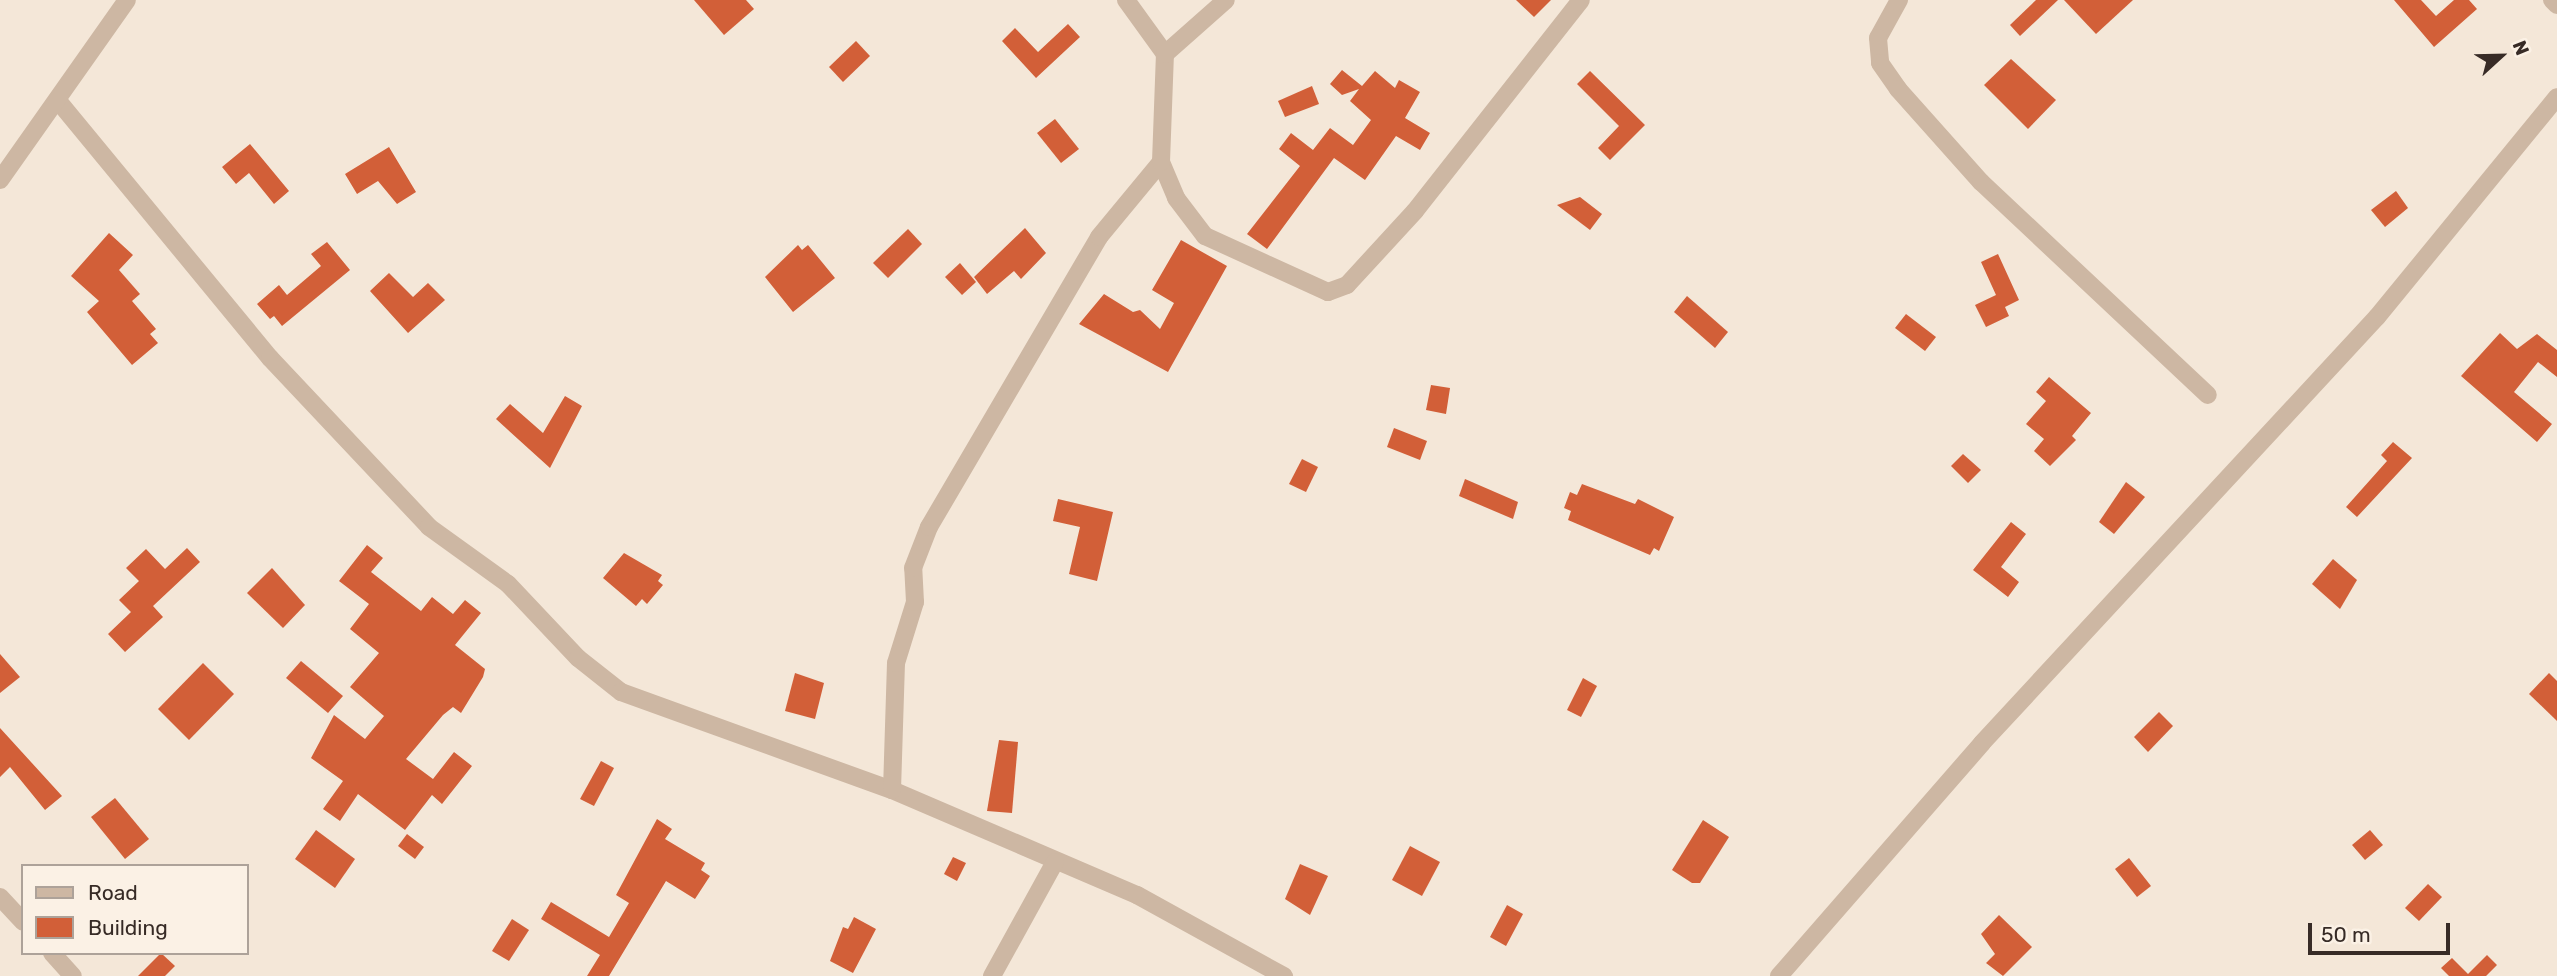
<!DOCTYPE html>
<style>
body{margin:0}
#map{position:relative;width:2557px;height:976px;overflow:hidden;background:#f4e7d8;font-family:Rubik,sans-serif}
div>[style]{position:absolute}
.building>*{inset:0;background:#d25f38}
.minor>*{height:18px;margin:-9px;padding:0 9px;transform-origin:9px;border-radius:9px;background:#cdb7a3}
span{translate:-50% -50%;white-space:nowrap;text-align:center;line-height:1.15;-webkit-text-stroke:5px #fbf1e5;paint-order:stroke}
.legend{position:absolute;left:21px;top:864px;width:228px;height:91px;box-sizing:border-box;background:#fbf1e5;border:2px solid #ada299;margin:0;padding:9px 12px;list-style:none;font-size:21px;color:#372b26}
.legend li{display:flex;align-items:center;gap:14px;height:35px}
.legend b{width:35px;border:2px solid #ada299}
.north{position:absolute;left:2466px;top:21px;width:70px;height:70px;-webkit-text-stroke:5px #fbf1e5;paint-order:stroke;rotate:68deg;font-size:19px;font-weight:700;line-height:28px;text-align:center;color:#372b26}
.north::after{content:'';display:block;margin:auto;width:24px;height:32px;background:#372b26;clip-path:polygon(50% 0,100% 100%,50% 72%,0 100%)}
.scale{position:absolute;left:2308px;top:923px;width:142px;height:32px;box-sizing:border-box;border:4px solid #372b26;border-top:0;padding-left:9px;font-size:21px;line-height:24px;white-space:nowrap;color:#372b26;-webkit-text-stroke:5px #fbf1e5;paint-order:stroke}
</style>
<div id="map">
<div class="building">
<i style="clip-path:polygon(694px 0,746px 0,754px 9px,724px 35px)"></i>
<i style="clip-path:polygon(1516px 0,1551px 0,1534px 17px)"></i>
<i style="clip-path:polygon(2036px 0,2058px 0,2020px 36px,2010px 25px)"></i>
<i style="clip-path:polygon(2064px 0,2133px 0,2096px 34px)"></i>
<i style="clip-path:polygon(2394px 0,2421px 0,2436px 16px,2454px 0,2469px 0,2477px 9px,2434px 47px)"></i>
<i style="clip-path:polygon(1068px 24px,1080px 37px,1036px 78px,1002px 41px,1015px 28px,1038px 52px)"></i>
<i style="clip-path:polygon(856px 41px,870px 56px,843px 82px,829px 67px)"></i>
<i style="clip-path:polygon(2011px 59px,2056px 100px,2028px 129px,1984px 85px)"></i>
<i style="clip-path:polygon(1342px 70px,1362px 86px,1375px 71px,1395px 88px,1399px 80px,1420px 92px,1405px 118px,1430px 133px,1420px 150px,1396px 136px,1365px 180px,1334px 158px,1267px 249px,1247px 234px,1300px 166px,1279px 149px,1291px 133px,1313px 150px,1330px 128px,1353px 145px,1371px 120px,1350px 101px,1359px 89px,1342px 95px,1330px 84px)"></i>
<i style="clip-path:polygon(1590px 71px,1645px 125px,1610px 160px,1598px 148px,1619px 126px,1577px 84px)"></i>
<i style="clip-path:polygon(1312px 86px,1319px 104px,1285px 117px,1278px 101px)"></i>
<i style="clip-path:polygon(1055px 119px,1079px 149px,1061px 163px,1037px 133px)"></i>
<i style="clip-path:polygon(250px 144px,289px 191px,274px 204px,249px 173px,236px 184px,222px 167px)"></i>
<i style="clip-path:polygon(389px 147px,416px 192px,397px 204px,378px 181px,357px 194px,345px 174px)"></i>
<i style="clip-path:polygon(2396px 191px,2408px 208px,2385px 227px,2371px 210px)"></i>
<i style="clip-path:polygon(1580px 197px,1602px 214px,1590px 230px,1557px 205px)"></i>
<i style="clip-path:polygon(1025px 228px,1046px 253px,1021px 279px,1014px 271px,987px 294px,974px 277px)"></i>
<i style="clip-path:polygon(908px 229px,922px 244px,888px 278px,873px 263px)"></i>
<i style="clip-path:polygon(109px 233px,133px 255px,119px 270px,140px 294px,132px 301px,156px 329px,150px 334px,158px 343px,132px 365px,87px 312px,99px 301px,71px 276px)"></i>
<i style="clip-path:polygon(1181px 240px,1227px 266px,1168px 372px,1079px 324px,1104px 294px,1133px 312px,1140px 310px,1160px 329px,1174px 303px,1152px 290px)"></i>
<i style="clip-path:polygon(327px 242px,350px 270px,282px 326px,274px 316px,270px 319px,257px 304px,279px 285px,287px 295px,321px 266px,311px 254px)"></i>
<i style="clip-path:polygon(798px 245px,802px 250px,808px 245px,835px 278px,793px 312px,765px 277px)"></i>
<i style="clip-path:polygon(1998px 254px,2019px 300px,2005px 307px,2009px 316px,1986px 327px,1975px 305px,1996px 295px,1981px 262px)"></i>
<i style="clip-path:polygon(960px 263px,976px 282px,962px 295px,945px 277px)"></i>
<i style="clip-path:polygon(389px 273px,413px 297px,428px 283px,445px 300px,408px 333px,370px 291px)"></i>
<i style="clip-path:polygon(1687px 296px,1728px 332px,1715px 348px,1674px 312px)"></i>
<i style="clip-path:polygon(1906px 314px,1936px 337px,1925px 351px,1895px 328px)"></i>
<i style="clip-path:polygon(2500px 333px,2517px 349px,2537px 334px,2557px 350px,2557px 377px,2538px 362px,2514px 392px,2552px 424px,2537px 442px,2461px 376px)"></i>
<i style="clip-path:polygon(2049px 377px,2091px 413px,2072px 436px,2076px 440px,2050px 466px,2034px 451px,2044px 439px,2026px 424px,2046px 401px,2036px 392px)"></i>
<i style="clip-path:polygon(1431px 385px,1450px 388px,1446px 414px,1426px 410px)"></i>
<i style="clip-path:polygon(565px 396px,582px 406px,550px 468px,496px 419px,510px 404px,543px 433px)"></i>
<i style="clip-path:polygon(1394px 428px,1427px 441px,1420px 460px,1387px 447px)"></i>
<i style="clip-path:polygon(2393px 442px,2412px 458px,2357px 517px,2346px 507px,2387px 461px,2381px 455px)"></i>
<i style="clip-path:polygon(1963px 454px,1981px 470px,1968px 483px,1951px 466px)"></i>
<i style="clip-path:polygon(1302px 459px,1318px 467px,1306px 492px,1289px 484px)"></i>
<i style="clip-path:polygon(1465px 479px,1518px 502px,1513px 519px,1459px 496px)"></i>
<i style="clip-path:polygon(2126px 482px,2145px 497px,2114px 534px,2099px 522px)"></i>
<i style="clip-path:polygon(1582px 484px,1635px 504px,1638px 499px,1674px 517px,1659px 551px,1654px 548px,1650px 555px,1568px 520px,1571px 511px,1564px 508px,1570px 492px,1577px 495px)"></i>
<i style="clip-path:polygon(1058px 499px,1113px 512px,1097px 581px,1069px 574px,1080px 527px,1053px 521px)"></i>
<i style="clip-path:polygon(2011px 522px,2026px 534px,2001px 567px,2019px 582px,2008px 597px,1973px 570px)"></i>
<i style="clip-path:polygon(367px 545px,383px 558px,371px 572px,421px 611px,432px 597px,453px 614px,465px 600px,481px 613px,455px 645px,485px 669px,483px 677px,461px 713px,453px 707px,443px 715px,406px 759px,433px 779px,454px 752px,472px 766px,442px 804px,432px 795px,405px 830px,358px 794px,340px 821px,323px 809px,343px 781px,311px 758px,334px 715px,365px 739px,384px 716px,350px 687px,379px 653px,350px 629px,369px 604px,339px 581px)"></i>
<i style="clip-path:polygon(187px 548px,200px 562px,153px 606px,163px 617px,125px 652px,108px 634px,131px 612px,119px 600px,139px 581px,126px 568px,146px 549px,165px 569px)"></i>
<i style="clip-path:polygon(624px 553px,662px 575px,658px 581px,663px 585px,647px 604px,642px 599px,636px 606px,603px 578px)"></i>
<i style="clip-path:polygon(2333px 559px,2357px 580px,2340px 609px,2312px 584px)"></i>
<i style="clip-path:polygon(272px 568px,305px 605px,283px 628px,247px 593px)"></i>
<i style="clip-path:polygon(0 654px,20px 677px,0 693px)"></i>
<i style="clip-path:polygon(301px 661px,343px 696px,328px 713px,286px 678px)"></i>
<i style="clip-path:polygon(203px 663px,234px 694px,189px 740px,158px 709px)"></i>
<i style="clip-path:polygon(795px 673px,824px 683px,815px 719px,785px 711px)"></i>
<i style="clip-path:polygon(2549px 673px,2557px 681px,2557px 721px,2529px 694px)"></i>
<i style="clip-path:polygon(1583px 678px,1597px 686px,1581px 717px,1567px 710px)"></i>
<i style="clip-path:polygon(2159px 712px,2173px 726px,2148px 752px,2134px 737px)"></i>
<i style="clip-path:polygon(0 728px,62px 796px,45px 810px,10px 767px,0 777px)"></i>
<i style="clip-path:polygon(999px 740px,1018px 742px,1012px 813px,987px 811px)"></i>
<i style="clip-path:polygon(601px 761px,614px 768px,594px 806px,580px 799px)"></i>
<i style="clip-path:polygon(115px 798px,149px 839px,125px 859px,91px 817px)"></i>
<i style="clip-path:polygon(657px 819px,672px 829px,665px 839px,705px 863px,701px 870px,710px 876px,695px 899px,666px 881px,609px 976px,587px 976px,600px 955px,541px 919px,551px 902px,609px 937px,629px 903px,616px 895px)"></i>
<i style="clip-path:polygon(1703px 820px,1729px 837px,1700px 883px,1692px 883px,1672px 870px)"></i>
<i style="clip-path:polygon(316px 830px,355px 859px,335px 888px,295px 859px)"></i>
<i style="clip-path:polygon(2370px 830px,2383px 845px,2365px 860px,2352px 845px)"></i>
<i style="clip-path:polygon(407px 834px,424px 847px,415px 859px,398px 846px)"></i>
<i style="clip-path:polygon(1410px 846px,1440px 862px,1422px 896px,1392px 880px)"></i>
<i style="clip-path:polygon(953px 857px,966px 863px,957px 881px,944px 874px)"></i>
<i style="clip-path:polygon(2129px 858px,2151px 886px,2137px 897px,2115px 869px)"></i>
<i style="clip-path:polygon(1300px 864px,1328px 876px,1310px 915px,1285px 899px)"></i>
<i style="clip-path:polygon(2428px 884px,2442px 897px,2419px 921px,2405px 908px)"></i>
<i style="clip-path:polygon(1507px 905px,1523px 914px,1506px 946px,1490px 937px)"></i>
<i style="clip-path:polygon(1999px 915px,2032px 947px,2003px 976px,1986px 963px,1995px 954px,1981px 934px)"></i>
<i style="clip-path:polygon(854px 917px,876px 929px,853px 973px,830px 961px,843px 927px,848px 929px)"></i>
<i style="clip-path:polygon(512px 919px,529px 930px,509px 961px,492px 951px)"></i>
<i style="clip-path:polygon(161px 953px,175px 966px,165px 976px,138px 976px)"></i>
<i style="clip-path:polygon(2487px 955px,2497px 965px,2486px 976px,2449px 976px,2441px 968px,2452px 958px,2468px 974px)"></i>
</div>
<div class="minor">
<i style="left:1126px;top:0;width:67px;rotate:54.2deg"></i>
<i style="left:1899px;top:0;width:43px;rotate:118.9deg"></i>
<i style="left:1878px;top:38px;width:25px;rotate:85deg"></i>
<i style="left:1880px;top:63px;width:32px;rotate:55deg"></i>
<i style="left:1898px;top:89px;width:125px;rotate:48.3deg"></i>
<i style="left:1981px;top:182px;width:311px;rotate:43.2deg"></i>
<i style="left:2552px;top:0;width:7px;rotate:45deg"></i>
<i style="left:59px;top:102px;width:332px;rotate:50.5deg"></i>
<i style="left:270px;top:358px;width:232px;rotate:46.7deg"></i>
<i style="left:429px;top:527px;width:97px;rotate:35.8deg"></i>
<i style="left:508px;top:584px;width:102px;rotate:46.6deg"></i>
<i style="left:578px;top:658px;width:55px;rotate:38.3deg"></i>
<i style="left:621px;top:692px;width:288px;rotate:19.9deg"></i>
<i style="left:892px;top:790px;width:267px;rotate:23.2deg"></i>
<i style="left:1137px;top:895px;width:168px;rotate:28.9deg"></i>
<i style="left:1161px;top:162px;width:39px;rotate:67deg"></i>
<i style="left:1176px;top:198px;width:48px;rotate:52.7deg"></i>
<i style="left:1205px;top:236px;width:135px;rotate:24.5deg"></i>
<i style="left:1328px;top:292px;width:20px;rotate:-20deg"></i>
<i style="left:1347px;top:285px;width:100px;rotate:-47.4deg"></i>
<i style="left:1415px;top:211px;width:268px;rotate:-51.8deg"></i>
<i style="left:0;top:180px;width:220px;rotate:-54.8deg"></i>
<i style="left:892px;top:790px;width:127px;rotate:-88.2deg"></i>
<i style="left:896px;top:663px;width:64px;rotate:-72.7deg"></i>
<i style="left:915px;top:602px;width:34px;rotate:-93deg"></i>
<i style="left:913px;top:568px;width:44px;rotate:-68.7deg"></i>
<i style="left:929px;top:527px;width:336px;rotate:-59.6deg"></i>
<i style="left:1099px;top:237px;width:97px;rotate:-50.4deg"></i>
<i style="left:1161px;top:162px;width:108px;rotate:-87.9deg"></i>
<i style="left:1165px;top:54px;width:81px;rotate:-41.5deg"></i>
<i style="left:0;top:897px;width:34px;rotate:47deg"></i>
<i style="left:52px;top:953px;width:31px;rotate:48deg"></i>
<i style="left:992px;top:976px;width:130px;rotate:-61.1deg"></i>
<i style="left:1779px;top:976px;width:309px;rotate:-48.9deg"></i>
<i style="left:1982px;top:743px;width:581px;rotate:-47.16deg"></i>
<i style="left:2377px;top:317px;width:284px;rotate:-50.7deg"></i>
</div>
<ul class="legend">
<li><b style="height:9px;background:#cdb7a3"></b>Road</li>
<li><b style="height:19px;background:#d25f38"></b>Building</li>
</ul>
<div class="north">N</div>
<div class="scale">50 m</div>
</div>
